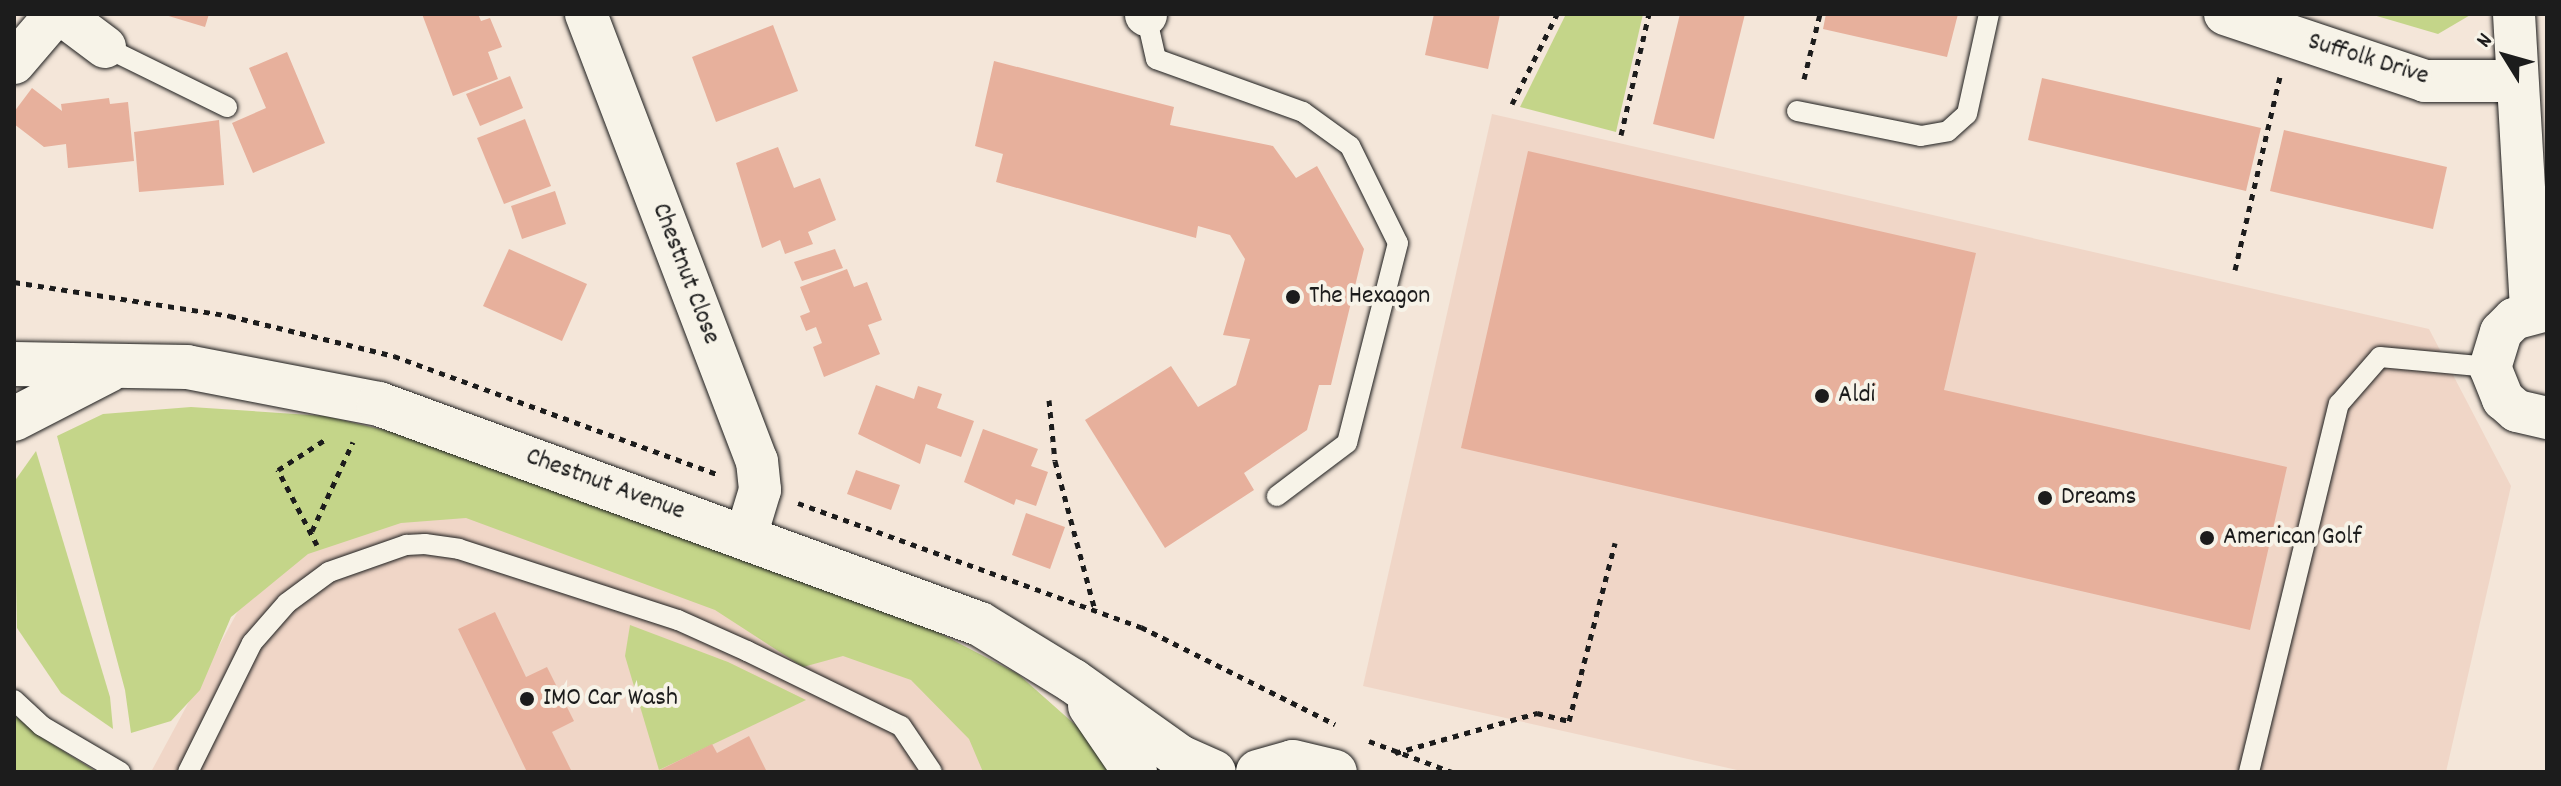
<!DOCTYPE html>
<style>
body{margin:0}
#map{position:relative;width:2561px;height:786px;overflow:hidden;background:#f4e6d9;font-family:Dekko,sans-serif}
div>[style]{position:absolute}
.built>*{inset:0;background:#f0d6c7}
.green>*{inset:0;background:#c4d589}
.building>*{inset:0;background:#e7b09c}
.path>*{height:5px;margin-top:-2.5px;transform-origin:0;background:repeating-linear-gradient(90deg,#1c1c1c 0 6px,transparent 0 12px)}
.roads{filter:drop-shadow(0 0 2px #1c1c1c) drop-shadow(0 0 2px #1c1c1c)}
.service>*{height:20px;margin:-10px;padding:0 10px;transform-origin:10px;border-radius:10px;background:#f7f3e8}
.minor>*{height:42px;margin:-21px;padding:0 21px;transform-origin:21px;border-radius:21px;background:#f7f3e8}
.tertiary>*{height:44px;margin:-22px;padding:0 22px;transform-origin:22px;border-radius:22px;background:#f7f3e8}
.dots>*{width:22px;height:22px;translate:-50% -50%;box-sizing:border-box;border:4px solid #f7f3e8;border-radius:50%}
span{translate:-50% -50%;white-space:nowrap;text-align:center;line-height:1.15;-webkit-text-stroke:8px #f7f3e8;paint-order:stroke}
.street-label{font-size:26px;color:#1c1c1c}
.poi-label{font-size:26px;color:#1c1c1c}
.left{translate:0 -50%;text-align:left}
.frame{position:absolute;inset:0;border:16px solid #1c1c1c;pointer-events:none}
.north{position:absolute;left:2465px;top:16px;width:80px;height:80px;-webkit-text-stroke:6px #f7f3e8;paint-order:stroke;rotate:307deg;font-size:22px;font-weight:700;line-height:32px;text-align:center;color:#1c1c1c}
.north::after{content:'';display:block;margin:auto;width:28px;height:36px;background:#1c1c1c;clip-path:polygon(50% 0,100% 100%,50% 72%,0 100%)}
</style>
<div id="map">
<div class="built">
<i style="clip-path:polygon(1492px 114px,2429px 329px,2511px 486px,2446px 772px,1746px 772px,1363px 686px)"></i>
<i style="clip-path:polygon(308px 481px,418px 490px,910px 666px,999px 772px,151px 772px)"></i>
</div>
<div class="green">
<i style="clip-path:polygon(1566px 14px,1643px 14px,1616px 132px,1520px 107px)"></i>
<i style="clip-path:polygon(2370px 14px,2472px 14px,2438px 34px)"></i>
<i style="clip-path:polygon(191px 407px,325px 416px,451px 446px,899px 612px,1018px 674px,1089px 737px,1111px 772px,983px 772px,969px 739px,911px 680px,843px 656px,803px 667px,715px 610px,466px 518px,401px 523px,308px 554px,231px 617px,200px 690px,171px 721px,131px 733px,125px 690px,57px 436px,103px 414px)"></i>
<i style="clip-path:polygon(36px 451px,110px 697px,113px 729px,61px 693px,17px 628px,14px 482px)"></i>
<i style="clip-path:polygon(630px 625px,728px 662px,806px 700px,659px 770px,625px 656px)"></i>
<i style="clip-path:polygon(14px 715px,39px 736px,97px 772px,14px 772px)"></i>
</div>
<div class="building">
<i style="clip-path:polygon(162px 14px,209px 14px,205px 27px)"></i>
<i style="clip-path:polygon(422px 14px,478px 14px,481px 21px,490px 18px,502px 47px,488px 52px,498px 79px,453px 96px)"></i>
<i style="clip-path:polygon(1434px 14px,1500px 14px,1488px 69px,1425px 55px)"></i>
<i style="clip-path:polygon(1680px 14px,1745px 14px,1714px 139px,1653px 124px)"></i>
<i style="clip-path:polygon(1826px 14px,1958px 14px,1947px 57px,1823px 29px)"></i>
<i style="clip-path:polygon(773px 25px,798px 91px,716px 122px,692px 57px)"></i>
<i style="clip-path:polygon(287px 52px,325px 143px,253px 173px,232px 123px,266px 108px,249px 68px)"></i>
<i style="clip-path:polygon(994px 61px,1174px 107px,1170px 125px,1273px 146px,1296px 178px,1317px 166px,1364px 249px,1331px 385px,1319px 385px,1307px 430px,1244px 473px,1254px 490px,1165px 548px,1085px 420px,1171px 366px,1198px 407px,1236px 385px,1250px 339px,1223px 335px,1245px 259px,1230px 235px,1198px 226px,1196px 238px,996px 182px,1003px 154px,975px 146px)"></i>
<i style="clip-path:polygon(510px 76px,523px 108px,480px 126px,466px 94px)"></i>
<i style="clip-path:polygon(2042px 78px,2261px 128px,2246px 191px,2028px 140px)"></i>
<i style="clip-path:polygon(32px 88px,62px 111px,61px 104px,109px 98px,110px 104px,128px 102px,134px 161px,68px 168px,66px 144px,44px 147px,14px 124px,14px 112px)"></i>
<i style="clip-path:polygon(525px 119px,551px 186px,504px 204px,477px 138px)"></i>
<i style="clip-path:polygon(219px 120px,224px 185px,139px 192px,134px 132px)"></i>
<i style="clip-path:polygon(2284px 130px,2447px 167px,2433px 229px,2270px 191px)"></i>
<i style="clip-path:polygon(778px 147px,794px 188px,820px 178px,836px 220px,808px 232px,813px 244px,785px 254px,780px 240px,762px 248px,736px 163px)"></i>
<i style="clip-path:polygon(1528px 151px,1976px 253px,1944px 390px,2287px 467px,2250px 630px,1461px 448px)"></i>
<i style="clip-path:polygon(555px 191px,566px 224px,522px 239px,511px 206px)"></i>
<i style="clip-path:polygon(509px 249px,587px 284px,562px 341px,483px 306px)"></i>
<i style="clip-path:polygon(835px 249px,843px 268px,802px 281px,794px 262px)"></i>
<i style="clip-path:polygon(847px 269px,854px 287px,867px 282px,882px 320px,868px 325px,880px 354px,824px 377px,813px 347px,822px 343px,816px 327px,806px 331px,800px 316px,810px 312px,800px 287px)"></i>
<i style="clip-path:polygon(876px 385px,914px 399px,918px 386px,942px 394px,937px 408px,974px 421px,961px 457px,926px 444px,920px 464px,858px 434px)"></i>
<i style="clip-path:polygon(983px 429px,1038px 449px,1031px 466px,1048px 472px,1036px 506px,1016px 499px,1014px 505px,964px 482px)"></i>
<i style="clip-path:polygon(856px 470px,900px 485px,891px 510px,847px 494px)"></i>
<i style="clip-path:polygon(1026px 513px,1065px 527px,1050px 569px,1012px 555px)"></i>
<i style="clip-path:polygon(495px 612px,526px 677px,547px 667px,574px 721px,552px 732px,572px 772px,527px 772px,458px 629px)"></i>
<i style="clip-path:polygon(749px 736px,767px 772px,656px 772px,712px 744px,717px 753px)"></i>
</div>
<div class="path">
<i style="left:1804px;top:79px;width:67px;rotate:-76.2deg"></i>
<i style="left:1512px;top:104px;width:101px;rotate:-63.4deg"></i>
<i style="left:1621px;top:135px;width:124px;rotate:-77deg"></i>
<i style="left:2235px;top:270px;width:198px;rotate:-76.9deg"></i>
<i style="left:14px;top:282px;width:219px;rotate:8.9deg"></i>
<i style="left:230px;top:316px;width:169px;rotate:13.7deg"></i>
<i style="left:394px;top:356px;width:344px;rotate:20.1deg"></i>
<i style="left:1049px;top:400px;width:61px;rotate:84.4deg"></i>
<i style="left:1055px;top:461px;width:154px;rotate:75deg"></i>
<i style="left:798px;top:503px;width:365px;rotate:19.9deg"></i>
<i style="left:1141px;top:627px;width:217px;rotate:26.6deg"></i>
<i style="left:312px;top:531px;width:98px;rotate:-65.3deg"></i>
<i style="left:317px;top:545px;width:85px;rotate:-117.5deg"></i>
<i style="left:278px;top:470px;width:57px;rotate:-32.9deg"></i>
<i style="left:1369px;top:741px;width:89px;rotate:20.5deg"></i>
<i style="left:1395px;top:753px;width:148px;rotate:-15.7deg"></i>
<i style="left:1537px;top:713px;width:33px;rotate:14deg"></i>
<i style="left:1569px;top:721px;width:184px;rotate:-75.5deg"></i>
</div>
<div class="roads">
<div class="service">
<i style="left:1146px;top:15px;width:45px;rotate:77.2deg"></i>
<i style="left:1156px;top:59px;width:156px;rotate:19.8deg"></i>
<i style="left:1303px;top:112px;width:58px;rotate:35.9deg"></i>
<i style="left:1350px;top:146px;width:108px;rotate:63.7deg"></i>
<i style="left:1398px;top:243px;width:206px;rotate:104.3deg"></i>
<i style="left:1347px;top:443px;width:88px;rotate:142.9deg"></i>
<i style="left:105px;top:47px;width:136px;rotate:26.2deg"></i>
<i style="left:1797px;top:111px;width:126px;rotate:11.4deg"></i>
<i style="left:1921px;top:136px;width:27px;rotate:-10deg"></i>
<i style="left:1948px;top:131px;width:25px;rotate:-42deg"></i>
<i style="left:1967px;top:114px;width:102px;rotate:-77.6deg"></i>
<i style="left:14px;top:700px;width:38px;rotate:43deg"></i>
<i style="left:42px;top:726px;width:91px;rotate:30.5deg"></i>
<i style="left:188px;top:772px;width:144px;rotate:-63.6deg"></i>
<i style="left:252px;top:643px;width:53px;rotate:-48.8deg"></i>
<i style="left:287px;top:603px;width:52px;rotate:-36.4deg"></i>
<i style="left:329px;top:572px;width:82px;rotate:-19.3deg"></i>
<i style="left:406px;top:545px;width:19px;rotate:-3deg"></i>
<i style="left:425px;top:544px;width:34px;rotate:8deg"></i>
<i style="left:459px;top:549px;width:230px;rotate:18deg"></i>
<i style="left:678px;top:620px;width:76px;rotate:24.2deg"></i>
<i style="left:747px;top:651px;width:171px;rotate:26deg"></i>
<i style="left:901px;top:726px;width:55px;rotate:56deg"></i>
<i style="left:2249px;top:772px;width:379px;rotate:-76.3deg"></i>
<i style="left:2339px;top:404px;width:62px;rotate:-48.9deg"></i>
<i style="left:2380px;top:357px;width:110px;rotate:5.2deg"></i>
</div>
<div class="minor">
<i style="left:61px;top:14px;width:55px;rotate:36.9deg"></i>
<i style="left:586px;top:14px;width:479px;rotate:69.1deg"></i>
<i style="left:757px;top:461px;width:29px;rotate:84deg"></i>
<i style="left:760px;top:490px;width:48px;rotate:106.9deg"></i>
<i style="left:2225px;top:14px;width:211px;rotate:18.5deg"></i>
<i style="left:2425px;top:81px;width:90px"></i>
<i style="left:2514px;top:14px;width:297px;rotate:86.7deg"></i>
<i style="left:1146px;top:15px;width:1px;rotate:-90deg"></i>
<i style="left:14px;top:63px;width:65px;rotate:-49.4deg"></i>
<i style="left:2547px;top:310px;width:34px;rotate:165deg"></i>
<i style="left:2514px;top:319px;width:18px;rotate:135deg"></i>
<i style="left:2501px;top:332px;width:37px;rotate:107deg"></i>
<i style="left:2490px;top:367px;width:35px;rotate:68deg"></i>
<i style="left:2503px;top:399px;width:18px;rotate:41deg"></i>
<i style="left:2517px;top:411px;width:31px;rotate:13deg"></i>
</div>
<div class="tertiary">
<i style="left:14px;top:364px;width:173px;rotate:1deg"></i>
<i style="left:187px;top:367px;width:196px;rotate:10.9deg"></i>
<i style="left:379px;top:404px;width:640px;rotate:20.11deg"></i>
<i style="left:980px;top:624px;width:109px;rotate:31.5deg"></i>
<i style="left:1073px;top:681px;width:131px;rotate:35.4deg"></i>
<i style="left:1180px;top:757px;width:37px;rotate:24deg"></i>
<i style="left:14px;top:419px;width:107px;rotate:-27.3deg"></i>
<i style="left:1090px;top:706px;width:80px;rotate:55.7deg"></i>
<i style="left:1258px;top:772px;width:36px;rotate:-16deg"></i>
<i style="left:1293px;top:762px;width:43px;rotate:13.4deg"></i>
</div>
</div>
<div class="dots">
<i style="left:1293px;top:297px;background:#1c1c1c"></i>
<i style="left:1822px;top:396px;background:#1c1c1c"></i>
<i style="left:2045px;top:498px;background:#1c1c1c"></i>
<i style="left:2207px;top:538px;background:#1c1c1c"></i>
<i style="left:527px;top:699px;background:#1c1c1c"></i>
</div>
<div class="street-label">
<span style="left:2368px;top:60px;rotate:17deg">Suffolk Drive</span>
<span style="left:685px;top:274px;rotate:69deg">Chestnut Close</span>
<span style="left:605px;top:485px;rotate:20deg">Chestnut Avenue</span>
</div>
<div class="poi-label">
<span class="left" style="left:1309px;top:297px">The Hexagon</span>
<span class="left" style="left:1838px;top:396px">Aldi</span>
<span class="left" style="left:2061px;top:498px">Dreams</span>
<span class="left" style="left:2223px;top:538px">American Golf</span>
<span class="left" style="left:543px;top:699px">IMO Car Wash</span>
</div>
<div class="frame"></div>
<div class="north">N</div>
</div>
